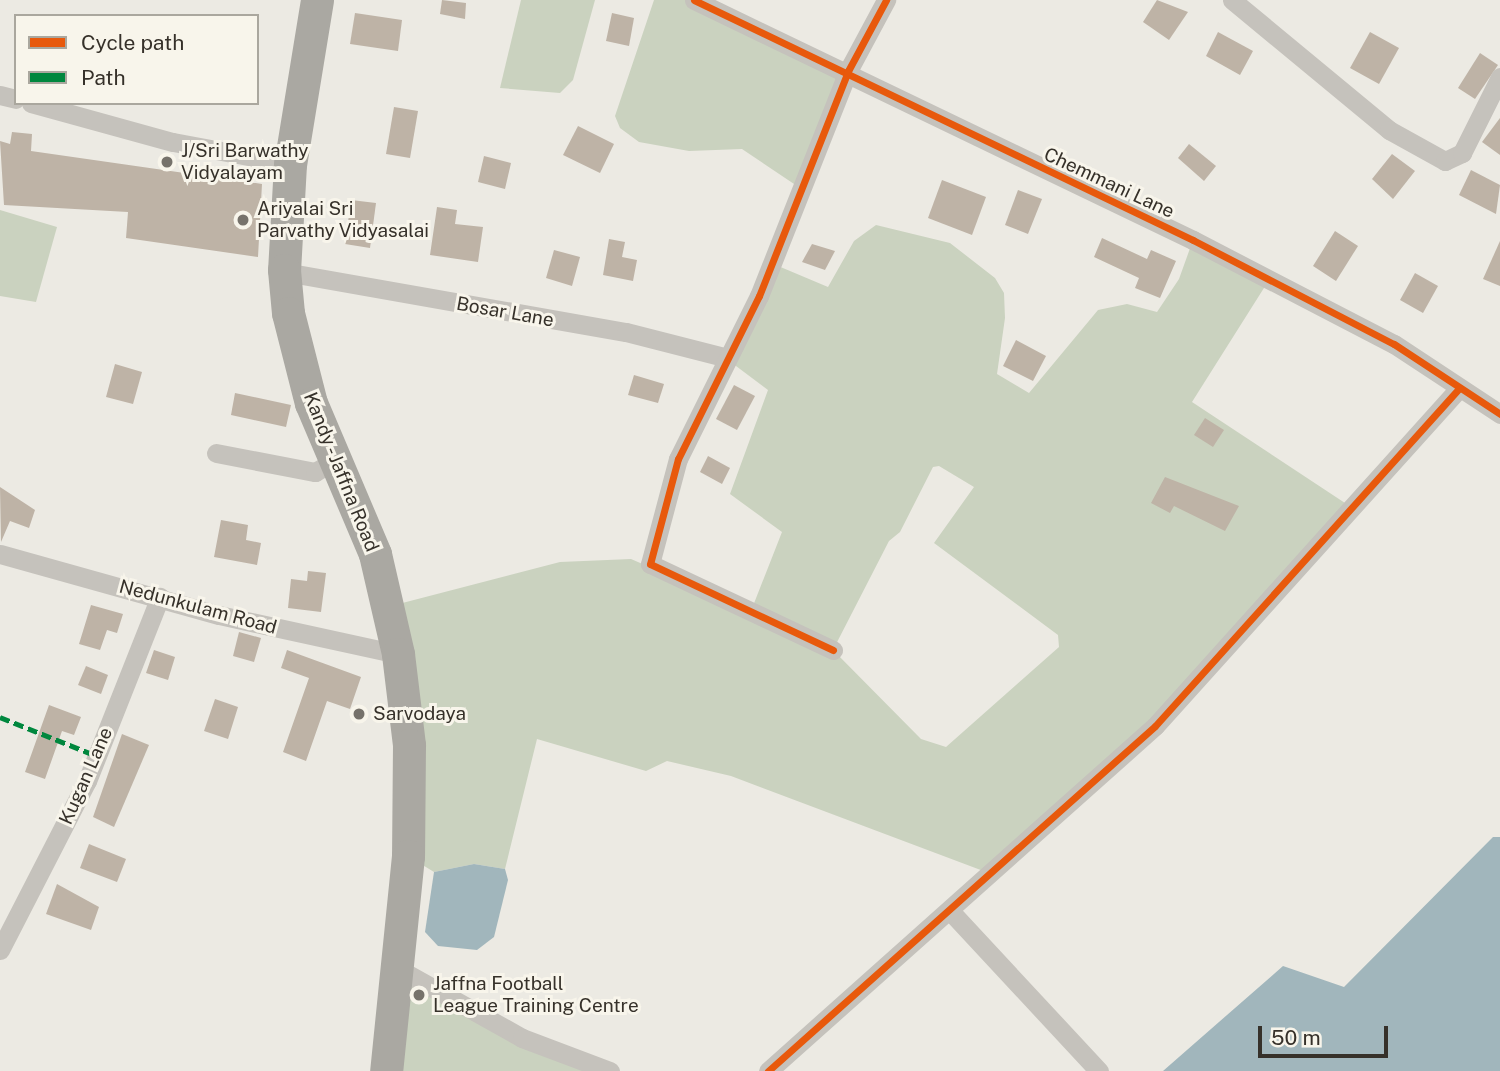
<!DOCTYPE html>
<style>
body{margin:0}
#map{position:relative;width:1500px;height:1071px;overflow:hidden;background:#eceae3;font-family:"Public Sans",sans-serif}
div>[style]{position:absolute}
.green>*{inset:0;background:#cad2bf}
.water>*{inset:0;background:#a1b6bc}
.building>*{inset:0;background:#beb3a6}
.minor>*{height:19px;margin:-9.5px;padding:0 9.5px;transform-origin:9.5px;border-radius:9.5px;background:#c5c2bc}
.trunk>*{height:33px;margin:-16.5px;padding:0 16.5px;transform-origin:16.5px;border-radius:16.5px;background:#aaa8a2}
.quiet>*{height:5px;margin-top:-2.5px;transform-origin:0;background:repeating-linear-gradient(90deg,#00873e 0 10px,transparent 0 15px)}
.cycleway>*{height:7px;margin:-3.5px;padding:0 3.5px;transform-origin:3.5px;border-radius:3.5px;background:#e8590c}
.dots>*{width:19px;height:19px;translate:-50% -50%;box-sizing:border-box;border:4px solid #f8f5eb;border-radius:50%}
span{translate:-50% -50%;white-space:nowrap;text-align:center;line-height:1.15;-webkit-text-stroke:6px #f8f5eb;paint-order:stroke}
.poi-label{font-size:19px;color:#36312a}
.left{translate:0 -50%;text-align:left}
.street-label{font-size:19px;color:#36312a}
.legend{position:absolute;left:14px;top:14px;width:245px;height:91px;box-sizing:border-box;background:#f8f5eb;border:2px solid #aaa79e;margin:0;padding:9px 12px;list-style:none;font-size:21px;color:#36312a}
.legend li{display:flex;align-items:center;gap:14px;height:35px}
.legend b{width:35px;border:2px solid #aaa79e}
.scale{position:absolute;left:1258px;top:1026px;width:130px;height:32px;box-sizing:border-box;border:4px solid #36312a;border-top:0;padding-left:9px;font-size:21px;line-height:24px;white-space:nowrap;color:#36312a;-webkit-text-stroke:5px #f8f5eb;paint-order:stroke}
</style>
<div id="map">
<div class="green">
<i style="clip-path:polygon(521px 0,595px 0,573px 80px,560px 93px,500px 88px)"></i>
<i style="clip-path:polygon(654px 0,694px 0,848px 71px,800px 188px,742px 149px,689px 151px,639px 142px,620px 128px,615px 116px)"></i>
<i style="clip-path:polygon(0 210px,57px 227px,36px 302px,0 296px)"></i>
<i style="clip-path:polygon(evenodd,876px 225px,950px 243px,995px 278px,1004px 293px,1005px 318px,997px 374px,1029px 393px,1098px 310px,1127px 304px,1157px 312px,1179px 279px,1193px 240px,1269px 280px,1192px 402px,1348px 505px,1155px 726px,994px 875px,731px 776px,667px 761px,646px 771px,537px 739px,505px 869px,474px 864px,434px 872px,408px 856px,387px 607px,560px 562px,631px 559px,751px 611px,782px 532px,730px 494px,768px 390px,724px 357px,771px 263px,828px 287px,854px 241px,876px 225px,939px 466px,974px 487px,934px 543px,1058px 635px,1059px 647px,946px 747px,921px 739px,833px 650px,889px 541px,900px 532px,933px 467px,939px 466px)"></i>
<i style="clip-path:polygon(397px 968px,610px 1071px,386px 1071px)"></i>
</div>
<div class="water">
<i style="clip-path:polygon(1493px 837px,1500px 837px,1500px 1071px,1163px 1071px,1283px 966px,1344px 987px)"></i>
<i style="clip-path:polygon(474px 864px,505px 869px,508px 880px,494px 937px,477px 950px,438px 946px,425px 932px,434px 872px)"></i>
</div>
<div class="building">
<i style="clip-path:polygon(442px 0,466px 3px,465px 19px,440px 14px)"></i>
<i style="clip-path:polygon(1157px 0,1188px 12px,1169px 40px,1143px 22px)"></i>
<i style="clip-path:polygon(355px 13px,402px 20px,398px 51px,350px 44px)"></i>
<i style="clip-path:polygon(612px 13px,634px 18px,629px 46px,606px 41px)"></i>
<i style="clip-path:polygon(1218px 32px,1253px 51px,1240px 75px,1206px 56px)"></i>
<i style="clip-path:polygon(1370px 32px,1399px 48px,1379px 84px,1350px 68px)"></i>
<i style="clip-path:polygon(1480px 53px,1498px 65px,1475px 99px,1458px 88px)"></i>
<i style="clip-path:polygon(394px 107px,418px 111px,410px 158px,386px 154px)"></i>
<i style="clip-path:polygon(1500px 118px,1500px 155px,1482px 142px)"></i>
<i style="clip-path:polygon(578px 126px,614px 144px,600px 173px,563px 155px)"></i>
<i style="clip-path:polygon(12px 132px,32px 134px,31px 151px,262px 184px,258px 257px,126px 238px,128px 212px,4px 205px,0 141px,10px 144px)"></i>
<i style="clip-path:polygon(1189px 144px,1216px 166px,1204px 181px,1178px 158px)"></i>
<i style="clip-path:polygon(1392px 154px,1415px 171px,1393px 199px,1372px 179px)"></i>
<i style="clip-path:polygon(484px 156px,511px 163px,505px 189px,478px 182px)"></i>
<i style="clip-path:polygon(1471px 170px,1500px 185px,1496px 214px,1459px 195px)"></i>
<i style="clip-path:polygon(942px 180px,986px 197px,972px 235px,928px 218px)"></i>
<i style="clip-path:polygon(1018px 190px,1042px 199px,1028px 234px,1005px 225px)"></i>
<i style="clip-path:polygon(351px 200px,376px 203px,370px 248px,345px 244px)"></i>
<i style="clip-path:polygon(437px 207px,457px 210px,455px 224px,483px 227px,478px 262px,430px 255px)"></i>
<i style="clip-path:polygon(1335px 231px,1358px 246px,1336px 281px,1313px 266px)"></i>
<i style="clip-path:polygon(1102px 238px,1147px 259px,1151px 250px,1176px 261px,1160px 298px,1135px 288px,1139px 278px,1094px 257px)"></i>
<i style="clip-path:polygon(609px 239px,625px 242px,622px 257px,637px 260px,633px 281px,603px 275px)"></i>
<i style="clip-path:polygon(1500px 241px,1500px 286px,1483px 279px)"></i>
<i style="clip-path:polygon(812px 244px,835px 251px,825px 270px,802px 262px)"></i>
<i style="clip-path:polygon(554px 250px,580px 257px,572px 286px,546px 278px)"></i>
<i style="clip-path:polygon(1415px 273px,1438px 286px,1423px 313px,1400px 300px)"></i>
<i style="clip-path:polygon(1016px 340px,1046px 356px,1033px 381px,1003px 366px)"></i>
<i style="clip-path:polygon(115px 364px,142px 372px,133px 404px,106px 397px)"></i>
<i style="clip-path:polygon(634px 375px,664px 384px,658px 403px,628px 395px)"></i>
<i style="clip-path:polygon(734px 385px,755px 396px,737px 430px,716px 419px)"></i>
<i style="clip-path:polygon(235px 393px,291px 405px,286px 427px,231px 415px)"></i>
<i style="clip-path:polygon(1205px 418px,1224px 430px,1213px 447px,1194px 435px)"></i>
<i style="clip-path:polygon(708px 456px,730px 468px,722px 484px,700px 472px)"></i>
<i style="clip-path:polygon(1165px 477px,1239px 506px,1225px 531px,1174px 506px,1170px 513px,1151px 503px)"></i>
<i style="clip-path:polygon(0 487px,35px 510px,29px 528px,10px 521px,1px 542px)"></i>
<i style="clip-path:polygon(221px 520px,248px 525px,246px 540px,261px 543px,257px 565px,214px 557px)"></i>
<i style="clip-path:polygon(308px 571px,326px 573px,321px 612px,288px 608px,291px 579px,307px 581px)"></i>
<i style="clip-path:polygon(91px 605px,123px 614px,117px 633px,107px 630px,100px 650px,79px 644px)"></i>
<i style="clip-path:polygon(239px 632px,261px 638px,254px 662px,233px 656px)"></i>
<i style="clip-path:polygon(154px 650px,175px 657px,168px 680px,146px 673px)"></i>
<i style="clip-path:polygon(287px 650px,361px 677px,350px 709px,327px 701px,306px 761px,283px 752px,309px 678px,281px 668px)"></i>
<i style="clip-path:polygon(86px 666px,108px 675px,101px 694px,78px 685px)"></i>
<i style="clip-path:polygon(215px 699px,238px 707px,228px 739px,204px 731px)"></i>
<i style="clip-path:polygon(49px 705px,81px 717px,74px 735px,62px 731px,45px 779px,25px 772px)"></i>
<i style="clip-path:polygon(122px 734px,149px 745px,114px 827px,93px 817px)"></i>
<i style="clip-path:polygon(89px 844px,126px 859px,117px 882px,80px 868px)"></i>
<i style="clip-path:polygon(57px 884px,99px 907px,91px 930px,46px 914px)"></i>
</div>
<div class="minor">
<i style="left:694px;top:0;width:554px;rotate:25.69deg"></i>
<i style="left:1193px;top:240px;width:226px;rotate:27.4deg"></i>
<i style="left:1394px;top:344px;width:127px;rotate:33.4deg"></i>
<i style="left:1232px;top:0;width:204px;rotate:39.6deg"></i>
<i style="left:1389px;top:130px;width:64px;rotate:29deg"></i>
<i style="left:1445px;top:161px;width:19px;rotate:-25deg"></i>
<i style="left:1462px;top:153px;width:85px;rotate:-63.4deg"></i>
<i style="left:0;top:95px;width:16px;rotate:14deg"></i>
<i style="left:31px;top:103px;width:147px;rotate:15.4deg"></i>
<i style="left:173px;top:142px;width:119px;rotate:10.6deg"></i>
<i style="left:285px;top:272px;width:346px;rotate:10deg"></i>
<i style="left:626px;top:332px;width:101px;rotate:14.3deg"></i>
<i style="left:216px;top:453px;width:101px;rotate:10.9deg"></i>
<i style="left:315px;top:472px;width:22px;rotate:-30deg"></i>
<i style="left:0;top:554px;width:227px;rotate:15.6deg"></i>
<i style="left:219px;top:615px;width:183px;rotate:12.3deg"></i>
<i style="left:833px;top:650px;width:202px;rotate:-154.8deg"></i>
<i style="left:650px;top:564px;width:109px;rotate:-75.1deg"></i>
<i style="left:678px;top:459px;width:182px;rotate:-63.6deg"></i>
<i style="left:759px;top:296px;width:242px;rotate:-68.4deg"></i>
<i style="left:848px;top:71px;width:81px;rotate:-61.8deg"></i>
<i style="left:952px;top:913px;width:216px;rotate:47.1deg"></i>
<i style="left:0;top:950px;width:190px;rotate:-62.8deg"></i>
<i style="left:87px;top:781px;width:198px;rotate:-68.4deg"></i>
<i style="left:397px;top:968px;width:143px;rotate:29.2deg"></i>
<i style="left:522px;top:1038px;width:94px;rotate:20.6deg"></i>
<i style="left:768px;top:1071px;width:518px;rotate:-41.72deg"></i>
<i style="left:1155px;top:726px;width:455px;rotate:-48deg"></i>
</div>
<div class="trunk">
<i style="left:317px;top:0;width:166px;rotate:99.3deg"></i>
<i style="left:290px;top:164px;width:106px;rotate:93.2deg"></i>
<i style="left:284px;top:270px;width:43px;rotate:84.7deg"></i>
<i style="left:288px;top:313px;width:93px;rotate:75.7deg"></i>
<i style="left:311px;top:403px;width:164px;rotate:67deg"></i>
<i style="left:375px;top:554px;width:103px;rotate:77deg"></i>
<i style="left:398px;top:654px;width:92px;rotate:83.1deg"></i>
<i style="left:409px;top:745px;width:111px;rotate:90.5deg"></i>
<i style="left:408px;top:856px;width:216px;rotate:95.8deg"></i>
</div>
<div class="quiet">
<i style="left:0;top:717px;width:105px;rotate:21.9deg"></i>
</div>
<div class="cycleway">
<i style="left:694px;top:0;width:554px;rotate:25.69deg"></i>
<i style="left:1193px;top:240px;width:226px;rotate:27.4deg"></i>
<i style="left:1394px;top:344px;width:127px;rotate:33.4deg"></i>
<i style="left:833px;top:650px;width:202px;rotate:-154.8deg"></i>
<i style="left:650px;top:564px;width:109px;rotate:-75.1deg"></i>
<i style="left:678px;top:459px;width:182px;rotate:-63.6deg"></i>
<i style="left:759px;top:296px;width:242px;rotate:-68.4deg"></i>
<i style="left:848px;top:71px;width:81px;rotate:-61.8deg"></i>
<i style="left:768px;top:1071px;width:518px;rotate:-41.72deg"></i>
<i style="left:1155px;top:726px;width:455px;rotate:-48deg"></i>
</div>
<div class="dots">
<i style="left:167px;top:162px;background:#76726b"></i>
<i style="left:243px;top:220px;background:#76726b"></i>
<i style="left:359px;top:714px;background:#76726b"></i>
<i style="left:419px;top:995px;background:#76726b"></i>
</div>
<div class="poi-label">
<span class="left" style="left:181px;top:162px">J/Sri Barwathy<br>Vidyalayam</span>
<span class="left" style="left:257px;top:220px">Ariyalai Sri<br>Parvathy Vidyasalai</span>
<span class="left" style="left:373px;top:714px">Sarvodaya</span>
<span class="left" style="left:433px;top:995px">Jaffna Football<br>League Training Centre</span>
</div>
<div class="street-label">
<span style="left:1109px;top:183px;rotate:25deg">Chemmani Lane</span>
<span style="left:505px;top:312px;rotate:10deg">Bosar Lane</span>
<span style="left:341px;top:472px;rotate:68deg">Kandy - Jaffna Road</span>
<span style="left:198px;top:607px;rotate:15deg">Nedunkulam Road</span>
<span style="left:86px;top:776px;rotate:-66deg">Kugan Lane</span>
</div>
<ul class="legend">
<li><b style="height:9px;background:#e8590c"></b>Cycle path</li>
<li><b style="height:9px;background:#00873e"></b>Path</li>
</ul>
<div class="scale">50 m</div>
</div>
